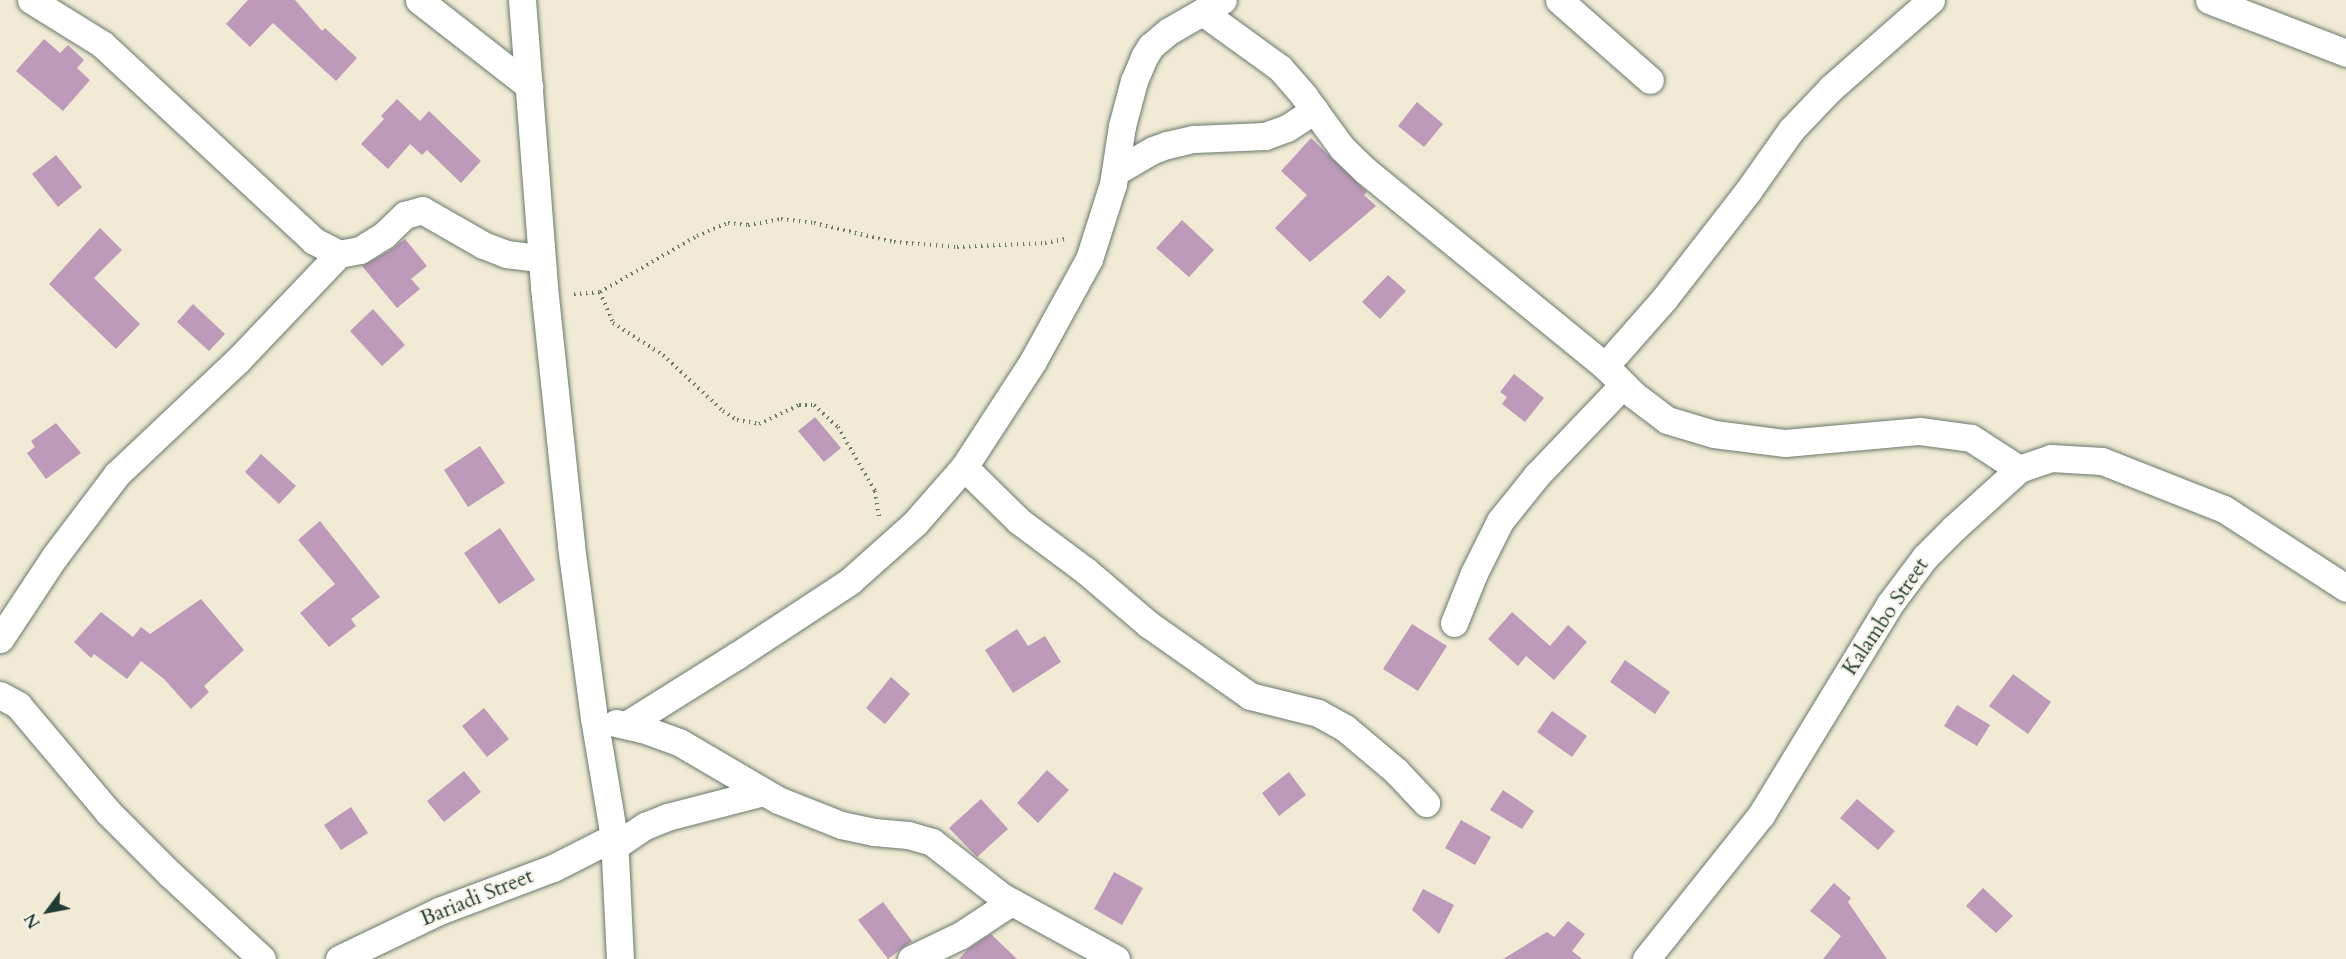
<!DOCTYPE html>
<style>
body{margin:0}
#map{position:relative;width:2346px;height:959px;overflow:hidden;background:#f1ebd5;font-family:Cardo,serif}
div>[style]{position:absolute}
.building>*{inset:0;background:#bd99ba}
.path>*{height:4px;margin-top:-2px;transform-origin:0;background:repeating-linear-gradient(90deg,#687a6c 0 1.5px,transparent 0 6px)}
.roads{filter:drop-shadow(0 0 2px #687a6c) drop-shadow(0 0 2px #687a6c)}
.street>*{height:27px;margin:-13.5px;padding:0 13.5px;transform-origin:13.5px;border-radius:13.5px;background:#fff}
span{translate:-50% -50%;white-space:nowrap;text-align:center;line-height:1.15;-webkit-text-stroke:4.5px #f7f3e8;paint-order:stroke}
.street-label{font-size:21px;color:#1f3d34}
.north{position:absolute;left:18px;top:881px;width:60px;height:60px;-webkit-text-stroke:4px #f7f3e8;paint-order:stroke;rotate:238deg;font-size:16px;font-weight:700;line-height:24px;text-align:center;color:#1f3d34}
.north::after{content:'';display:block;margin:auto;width:21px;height:27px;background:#1f3d34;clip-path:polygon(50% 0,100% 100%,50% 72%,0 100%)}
</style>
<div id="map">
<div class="building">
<i style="clip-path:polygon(248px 0,295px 0,322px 31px,325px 28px,357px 58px,336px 81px,273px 23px,250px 47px,226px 24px)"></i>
<i style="clip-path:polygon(44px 39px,60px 53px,68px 45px,84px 60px,77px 68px,90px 80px,63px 111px,16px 71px)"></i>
<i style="clip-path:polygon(397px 99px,420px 121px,429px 111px,481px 161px,461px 183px,427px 150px,422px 155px,410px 144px,388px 169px,361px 144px,384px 119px,381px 116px)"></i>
<i style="clip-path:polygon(1417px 102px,1443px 124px,1424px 147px,1398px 126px)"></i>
<i style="clip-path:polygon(1311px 138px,1367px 192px,1364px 195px,1376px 206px,1310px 262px,1275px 228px,1307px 195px,1281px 171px)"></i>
<i style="clip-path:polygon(56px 155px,82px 187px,58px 207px,32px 174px)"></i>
<i style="clip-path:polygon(1182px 220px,1214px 250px,1189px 277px,1156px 248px)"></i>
<i style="clip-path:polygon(100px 228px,122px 250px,94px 278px,140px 324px,116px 349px,49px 284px)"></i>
<i style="clip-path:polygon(405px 239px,427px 266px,411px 279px,420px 289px,397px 308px,362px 266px,389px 251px)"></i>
<i style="clip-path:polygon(1388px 275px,1406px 291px,1380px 319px,1362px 302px)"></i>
<i style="clip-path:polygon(193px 304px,225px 334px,209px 351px,177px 322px)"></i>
<i style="clip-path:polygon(373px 309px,405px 345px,382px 366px,350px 331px)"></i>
<i style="clip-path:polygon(1514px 374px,1544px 398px,1525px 422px,1502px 404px,1507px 397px,1500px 392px)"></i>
<i style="clip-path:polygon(815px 417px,841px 448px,824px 462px,798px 431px)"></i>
<i style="clip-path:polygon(56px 423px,81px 453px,46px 479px,27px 453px,35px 447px,31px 441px)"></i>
<i style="clip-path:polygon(480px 446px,505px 483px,468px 507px,444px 470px)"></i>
<i style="clip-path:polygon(261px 454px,296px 486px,279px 504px,245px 472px)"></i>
<i style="clip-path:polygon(320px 521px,380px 597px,351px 619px,356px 626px,329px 647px,300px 613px,335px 584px,298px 540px)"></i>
<i style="clip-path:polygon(500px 528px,535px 580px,499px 604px,464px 553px)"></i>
<i style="clip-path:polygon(201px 599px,244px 650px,204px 686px,209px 692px,191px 709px,164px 679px,141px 661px,127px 679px,94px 654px,91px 658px,74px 642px,101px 612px,133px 637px,141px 627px,150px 634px)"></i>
<i style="clip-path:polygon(1512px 612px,1550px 646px,1568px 625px,1587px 642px,1554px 680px,1526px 656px,1518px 666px,1488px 639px)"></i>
<i style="clip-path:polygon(1412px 624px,1447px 646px,1418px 691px,1383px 669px)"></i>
<i style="clip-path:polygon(1017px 629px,1028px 646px,1045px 636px,1061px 662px,1013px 693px,985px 650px)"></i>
<i style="clip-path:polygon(1625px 660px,1670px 692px,1655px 714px,1610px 682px)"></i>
<i style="clip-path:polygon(2013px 674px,2051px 702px,2028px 734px,1989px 706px)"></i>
<i style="clip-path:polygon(891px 677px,910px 694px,885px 724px,866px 708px)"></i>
<i style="clip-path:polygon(1957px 705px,1990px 725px,1977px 746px,1944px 726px)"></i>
<i style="clip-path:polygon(484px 708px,509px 739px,487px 757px,462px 726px)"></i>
<i style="clip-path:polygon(1552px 711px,1587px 736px,1572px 757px,1537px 732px)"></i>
<i style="clip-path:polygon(1047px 770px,1069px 790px,1038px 823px,1017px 803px)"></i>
<i style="clip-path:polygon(464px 771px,481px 792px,444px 822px,427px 801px)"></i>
<i style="clip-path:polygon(1289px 772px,1306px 795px,1279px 816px,1262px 793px)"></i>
<i style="clip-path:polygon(1503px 790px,1534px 811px,1522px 829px,1490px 810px)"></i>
<i style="clip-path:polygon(981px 799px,1008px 829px,977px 857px,949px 828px)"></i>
<i style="clip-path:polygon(1857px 799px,1895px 831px,1878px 850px,1840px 818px)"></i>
<i style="clip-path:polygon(351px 807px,368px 833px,341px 850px,324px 825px)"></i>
<i style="clip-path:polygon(1461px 820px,1491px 837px,1475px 865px,1445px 848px)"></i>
<i style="clip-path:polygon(1114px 872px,1143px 888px,1122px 925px,1094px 909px)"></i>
<i style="clip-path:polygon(1834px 883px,1851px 898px,1848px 902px,1887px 959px,1823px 959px,1841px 936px,1810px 911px)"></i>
<i style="clip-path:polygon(1983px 888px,2013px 916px,1996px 933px,1966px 906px)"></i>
<i style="clip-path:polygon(1423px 889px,1454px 905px,1439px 934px,1412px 910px)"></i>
<i style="clip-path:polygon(883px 902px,912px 941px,888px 959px,858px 920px)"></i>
<i style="clip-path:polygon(1568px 921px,1585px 934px,1572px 951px,1582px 959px,1503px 959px,1547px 932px,1554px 937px)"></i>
<i style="clip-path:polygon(991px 934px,1017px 959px,959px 959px,968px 949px)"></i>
</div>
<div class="path">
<i style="left:600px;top:292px;width:34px;rotate:67deg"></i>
<i style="left:613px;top:323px;width:59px;rotate:32.6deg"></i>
<i style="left:663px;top:355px;width:82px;rotate:43deg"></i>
<i style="left:723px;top:411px;width:17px;rotate:33deg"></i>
<i style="left:737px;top:420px;width:22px;rotate:10deg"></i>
<i style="left:759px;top:424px;width:44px;rotate:-25.4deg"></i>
<i style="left:799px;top:405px;width:15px"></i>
<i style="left:814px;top:405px;width:33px;rotate:43deg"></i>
<i style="left:838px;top:427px;width:74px;rotate:60deg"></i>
<i style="left:875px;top:491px;width:26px;rotate:81deg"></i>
<i style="left:574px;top:294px;width:26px;rotate:-4deg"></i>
<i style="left:600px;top:292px;width:112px;rotate:-30deg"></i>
<i style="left:697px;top:236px;width:34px;rotate:-23deg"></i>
<i style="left:728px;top:223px;width:20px;rotate:6deg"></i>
<i style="left:748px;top:225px;width:34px;rotate:-10deg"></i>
<i style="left:781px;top:219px;width:33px;rotate:7deg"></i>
<i style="left:814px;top:223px;width:82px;rotate:13.4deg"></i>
<i style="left:894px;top:242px;width:63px;rotate:4.5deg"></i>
<i style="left:957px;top:247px;width:88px;rotate:-2.6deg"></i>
<i style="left:1045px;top:243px;width:21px;rotate:-11deg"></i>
</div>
<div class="roads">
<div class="street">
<i style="left:31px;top:0;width:84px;rotate:31.8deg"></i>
<i style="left:102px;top:44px;width:289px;rotate:42.9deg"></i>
<i style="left:314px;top:241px;width:28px;rotate:27deg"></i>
<i style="left:339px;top:254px;width:21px;rotate:-11deg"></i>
<i style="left:360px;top:250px;width:28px;rotate:-32deg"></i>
<i style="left:384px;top:235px;width:29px;rotate:-44deg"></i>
<i style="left:405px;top:215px;width:18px;rotate:-16deg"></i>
<i style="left:422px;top:210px;width:70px;rotate:29.8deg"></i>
<i style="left:483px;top:245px;width:25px;rotate:21deg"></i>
<i style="left:506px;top:254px;width:35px;rotate:7deg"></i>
<i style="left:419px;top:0;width:140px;rotate:38deg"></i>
<i style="left:522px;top:0;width:288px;rotate:85.6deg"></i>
<i style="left:544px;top:287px;width:260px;rotate:84deg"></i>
<i style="left:571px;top:546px;width:174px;rotate:82.4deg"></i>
<i style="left:594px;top:718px;width:121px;rotate:80.5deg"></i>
<i style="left:614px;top:837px;width:122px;rotate:87.2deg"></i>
<i style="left:1559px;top:0;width:121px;rotate:41.3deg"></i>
<i style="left:2209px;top:0;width:147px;rotate:21.1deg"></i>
<i style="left:1204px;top:13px;width:94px;rotate:35.9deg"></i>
<i style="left:1280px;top:68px;width:37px;rotate:49deg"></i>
<i style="left:1304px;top:96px;width:64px;rotate:53.8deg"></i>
<i style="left:1342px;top:148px;width:33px;rotate:44deg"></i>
<i style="left:1366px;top:171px;width:308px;rotate:39.2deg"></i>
<i style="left:1605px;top:366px;width:41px;rotate:45deg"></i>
<i style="left:1634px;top:395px;width:41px;rotate:37.1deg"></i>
<i style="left:1667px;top:420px;width:49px;rotate:16.6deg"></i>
<i style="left:1714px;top:434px;width:72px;rotate:7.2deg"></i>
<i style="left:1785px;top:443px;width:136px;rotate:-5.1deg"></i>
<i style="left:1920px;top:431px;width:51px;rotate:7.8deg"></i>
<i style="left:1971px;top:438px;width:57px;rotate:32.9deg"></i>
<i style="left:1115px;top:172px;width:44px;rotate:-30.1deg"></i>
<i style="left:1153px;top:150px;width:15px;rotate:-20deg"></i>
<i style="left:1167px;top:145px;width:28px;rotate:-13deg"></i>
<i style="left:1194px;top:139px;width:71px;rotate:-2.4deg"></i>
<i style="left:1265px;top:136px;width:23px;rotate:-20deg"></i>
<i style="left:1287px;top:128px;width:33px;rotate:-33deg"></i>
<i style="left:1605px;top:366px;width:89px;rotate:-48.6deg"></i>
<i style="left:1664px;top:299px;width:137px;rotate:-52.1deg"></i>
<i style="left:1748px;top:191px;width:75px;rotate:-54.8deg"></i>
<i style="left:1791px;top:130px;width:58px;rotate:-46.4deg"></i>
<i style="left:1831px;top:88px;width:133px;rotate:-41.3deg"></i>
<i style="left:964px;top:467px;width:77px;rotate:44.5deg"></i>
<i style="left:1019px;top:521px;width:84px;rotate:36.7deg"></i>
<i style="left:1086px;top:571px;width:82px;rotate:40.5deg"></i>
<i style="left:1148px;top:624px;width:125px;rotate:35.2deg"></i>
<i style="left:1250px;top:696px;width:70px;rotate:14deg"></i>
<i style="left:1318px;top:713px;width:31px;rotate:29deg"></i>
<i style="left:1345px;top:728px;width:67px;rotate:40.1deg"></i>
<i style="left:1396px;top:771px;width:44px;rotate:46.8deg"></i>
<i style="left:1454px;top:623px;width:54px;rotate:-68.2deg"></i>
<i style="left:1474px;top:573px;width:58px;rotate:-63.4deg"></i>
<i style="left:1500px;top:521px;width:59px;rotate:-51.2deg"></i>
<i style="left:1537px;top:475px;width:124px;rotate:-46.3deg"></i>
<i style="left:0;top:639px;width:100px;rotate:-56.5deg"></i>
<i style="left:55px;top:556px;width:103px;rotate:-52.9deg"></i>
<i style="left:117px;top:474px;width:166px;rotate:-43.3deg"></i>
<i style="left:238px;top:360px;width:146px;rotate:-46.4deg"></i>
<i style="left:0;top:695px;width:21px;rotate:29deg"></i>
<i style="left:18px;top:705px;width:140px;rotate:49.9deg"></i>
<i style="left:108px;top:812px;width:88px;rotate:45deg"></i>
<i style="left:170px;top:874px;width:125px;rotate:42.7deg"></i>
<i style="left:616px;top:723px;width:28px;rotate:13deg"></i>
<i style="left:643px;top:729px;width:38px;rotate:20deg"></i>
<i style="left:679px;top:742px;width:115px;rotate:30.4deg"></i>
<i style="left:778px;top:800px;width:68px;rotate:21.6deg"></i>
<i style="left:841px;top:825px;width:34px;rotate:12deg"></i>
<i style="left:874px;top:832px;width:34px;rotate:5deg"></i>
<i style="left:908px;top:835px;width:25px;rotate:16deg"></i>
<i style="left:932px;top:842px;width:88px;rotate:38deg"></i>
<i style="left:1001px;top:896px;width:131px;rotate:28.7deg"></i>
<i style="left:626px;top:725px;width:130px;rotate:-32.1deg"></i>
<i style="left:736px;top:656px;width:136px;rotate:-33.3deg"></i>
<i style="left:850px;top:581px;width:87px;rotate:-41.7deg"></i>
<i style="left:915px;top:523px;width:74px;rotate:-48.8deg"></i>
<i style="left:964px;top:467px;width:126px;rotate:-56.9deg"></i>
<i style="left:1033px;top:361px;width:116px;rotate:-61.2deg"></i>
<i style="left:1089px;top:259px;width:79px;rotate:-72.3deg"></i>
<i style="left:1113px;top:184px;width:59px;rotate:-81.2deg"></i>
<i style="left:1122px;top:126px;width:47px;rotate:-75.1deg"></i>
<i style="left:1134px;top:81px;width:26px;rotate:-67deg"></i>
<i style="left:1144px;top:57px;width:13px;rotate:-58deg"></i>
<i style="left:1151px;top:46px;width:23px;rotate:-40deg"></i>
<i style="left:1169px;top:31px;width:62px;rotate:-29.9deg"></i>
<i style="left:615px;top:846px;width:36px;rotate:-34deg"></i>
<i style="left:645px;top:826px;width:24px;rotate:-22deg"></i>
<i style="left:667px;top:817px;width:100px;rotate:-14.5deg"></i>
<i style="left:339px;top:959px;width:111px;rotate:-25.6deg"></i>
<i style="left:439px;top:911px;width:122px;rotate:-20.7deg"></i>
<i style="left:553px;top:868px;width:68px;rotate:-26.9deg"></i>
<i style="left:911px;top:959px;width:55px;rotate:-25.6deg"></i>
<i style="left:961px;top:935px;width:60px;rotate:-33.4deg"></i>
<i style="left:1646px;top:959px;width:184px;rotate:-51.4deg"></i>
<i style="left:1761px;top:815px;width:246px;rotate:-58.6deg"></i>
<i style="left:1889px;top:605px;width:60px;rotate:-53.1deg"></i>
<i style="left:1925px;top:557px;width:41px;rotate:-45deg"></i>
<i style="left:1954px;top:528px;width:88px;rotate:-42.2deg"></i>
<i style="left:2019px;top:469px;width:34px;rotate:-19deg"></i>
<i style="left:2051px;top:458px;width:51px;rotate:3.4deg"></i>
<i style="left:2102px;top:461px;width:131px;rotate:21.5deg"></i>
<i style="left:2224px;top:509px;width:145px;rotate:32.9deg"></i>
</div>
</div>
<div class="street-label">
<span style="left:1886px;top:617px;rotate:-56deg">Kalambo Street</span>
<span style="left:477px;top:898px;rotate:-22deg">Bariadi Street</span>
</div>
<div class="north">N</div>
</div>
